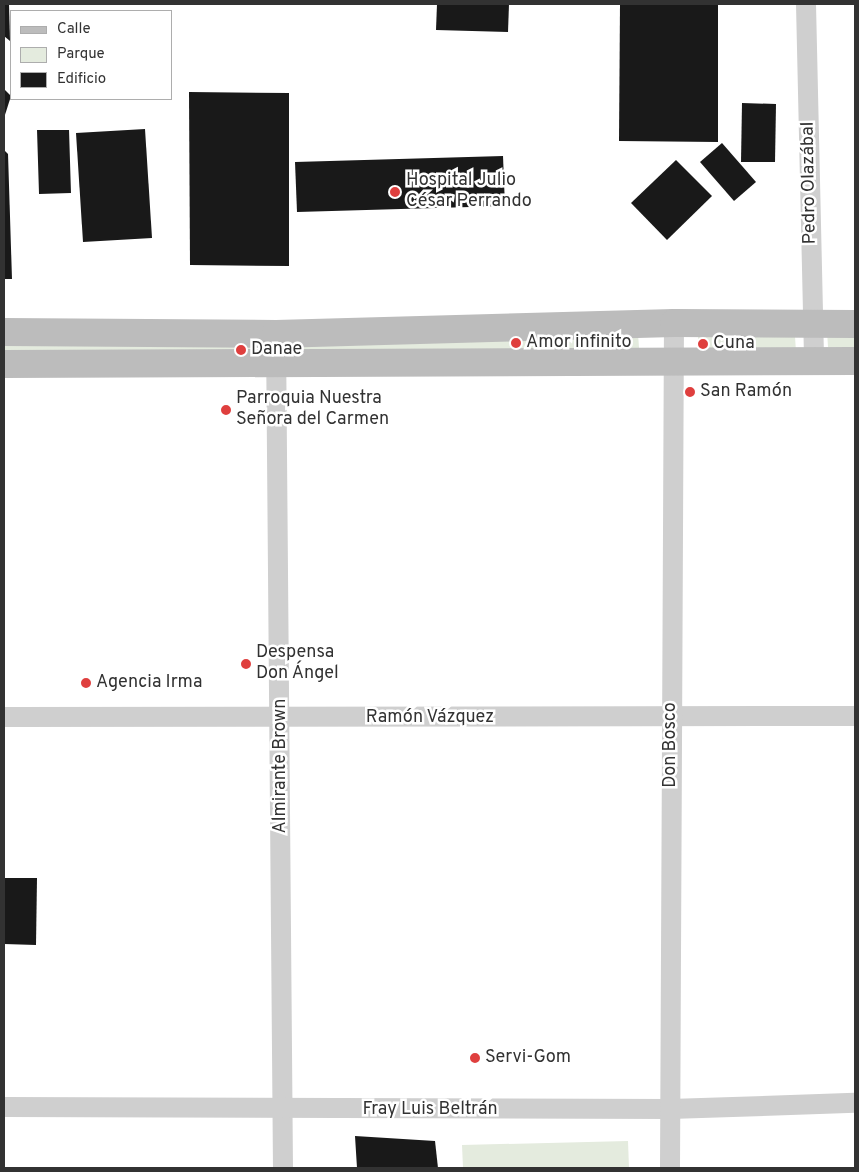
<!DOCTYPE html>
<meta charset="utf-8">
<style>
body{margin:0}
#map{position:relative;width:859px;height:1172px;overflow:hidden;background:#fff;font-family:Overpass,sans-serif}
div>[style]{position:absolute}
.green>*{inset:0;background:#e4ebde}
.building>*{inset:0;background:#191919}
.street>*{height:20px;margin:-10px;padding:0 10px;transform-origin:10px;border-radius:10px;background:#cfcfcf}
.secondary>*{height:28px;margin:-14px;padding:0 14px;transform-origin:14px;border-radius:14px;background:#bcbcbc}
.dots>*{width:14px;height:14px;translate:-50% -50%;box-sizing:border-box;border:2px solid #fff;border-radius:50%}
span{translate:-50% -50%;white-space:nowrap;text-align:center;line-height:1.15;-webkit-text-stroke:5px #fff;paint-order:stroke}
.poi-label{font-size:18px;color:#323232}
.left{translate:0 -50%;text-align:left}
.street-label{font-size:18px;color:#323232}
.frame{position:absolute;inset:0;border:5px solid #323232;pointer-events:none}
.legend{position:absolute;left:10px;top:10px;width:162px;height:90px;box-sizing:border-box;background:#fff;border:1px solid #adadad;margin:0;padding:6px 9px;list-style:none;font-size:15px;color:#323232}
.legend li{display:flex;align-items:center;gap:10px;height:25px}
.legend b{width:25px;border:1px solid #adadad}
</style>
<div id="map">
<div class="green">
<i style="clip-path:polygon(827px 330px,855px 330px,855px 348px,828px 347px)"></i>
<i style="clip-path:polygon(638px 333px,639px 348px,296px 357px,296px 342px)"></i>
<i style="clip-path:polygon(795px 336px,796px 352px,699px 350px,698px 337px)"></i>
<i style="clip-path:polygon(4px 339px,252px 342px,251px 357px,4px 354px)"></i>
<i style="clip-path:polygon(628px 1141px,629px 1168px,463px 1168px,462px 1145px)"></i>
</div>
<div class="building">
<i style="clip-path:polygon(4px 4px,9px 4px,10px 41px,4px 36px)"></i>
<i style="clip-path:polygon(437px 4px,509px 4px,508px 32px,436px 30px)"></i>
<i style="clip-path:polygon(620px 4px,718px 4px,718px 142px,619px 141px)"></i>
<i style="clip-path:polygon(4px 89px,11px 96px,4px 118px)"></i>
<i style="clip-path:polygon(189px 92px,289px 93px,289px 266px,190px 265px)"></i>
<i style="clip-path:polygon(742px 103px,776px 104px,775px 162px,741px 162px)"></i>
<i style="clip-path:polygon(145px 129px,152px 238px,83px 242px,76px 133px)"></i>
<i style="clip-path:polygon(37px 130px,69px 130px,71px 193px,39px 194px)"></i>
<i style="clip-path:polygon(722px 143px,756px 182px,734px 201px,700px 162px)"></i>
<i style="clip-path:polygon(4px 150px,8px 154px,12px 279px,4px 279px)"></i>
<i style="clip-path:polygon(503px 156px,505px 206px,297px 212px,295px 162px)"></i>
<i style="clip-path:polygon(676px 160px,712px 196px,667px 240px,631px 203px)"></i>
<i style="clip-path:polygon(4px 878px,37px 878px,36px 945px,4px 944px)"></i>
<i style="clip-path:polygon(355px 1136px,435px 1141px,438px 1168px,357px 1168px)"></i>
</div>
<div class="street">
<i style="left:806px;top:4px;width:357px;rotate:88.7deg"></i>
<i style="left:276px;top:334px;width:834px;rotate:89.52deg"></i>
<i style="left:4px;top:717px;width:851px;rotate:-0.07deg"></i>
<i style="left:4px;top:1107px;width:666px;rotate:0.17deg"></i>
<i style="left:670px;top:1109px;width:185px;rotate:-1.9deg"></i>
<i style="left:670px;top:1168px;width:845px;rotate:-89.73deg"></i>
</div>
<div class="secondary">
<i style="left:4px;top:332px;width:272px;rotate:0.4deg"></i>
<i style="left:276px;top:334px;width:398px;rotate:-1.6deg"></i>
<i style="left:674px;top:323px;width:181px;rotate:0.3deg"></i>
<i style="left:4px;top:364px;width:851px;rotate:-0.2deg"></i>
</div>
<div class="dots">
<i style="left:395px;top:192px;background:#df3f3e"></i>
<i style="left:516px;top:343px;background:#df3f3e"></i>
<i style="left:703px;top:344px;background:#df3f3e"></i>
<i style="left:241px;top:350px;background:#df3f3e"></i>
<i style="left:690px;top:392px;background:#df3f3e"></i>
<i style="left:226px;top:410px;background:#df3f3e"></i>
<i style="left:246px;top:664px;background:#df3f3e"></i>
<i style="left:86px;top:683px;background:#df3f3e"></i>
<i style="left:475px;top:1058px;background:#df3f3e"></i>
</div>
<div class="poi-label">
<span class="left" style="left:406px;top:192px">Hospital Julio<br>César Perrando</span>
<span class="left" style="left:526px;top:343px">Amor infinito</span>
<span class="left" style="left:713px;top:344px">Cuna</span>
<span class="left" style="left:251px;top:350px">Danae</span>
<span class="left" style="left:700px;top:392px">San Ramón</span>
<span class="left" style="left:236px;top:410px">Parroquia Nuestra<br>Señora del Carmen</span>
<span class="left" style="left:256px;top:664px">Despensa<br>Don Ángel</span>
<span class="left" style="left:96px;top:683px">Agencia Irma</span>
<span class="left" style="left:485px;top:1058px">Servi-Gom</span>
</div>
<div class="street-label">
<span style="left:810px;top:183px;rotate:-91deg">Pedro Olazábal</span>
<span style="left:430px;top:718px">Ramón Vázquez</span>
<span style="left:671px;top:745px;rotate:-90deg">Don Bosco</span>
<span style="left:281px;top:766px;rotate:-90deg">Almirante Brown</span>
<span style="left:430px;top:1110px">Fray Luis Beltrán</span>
</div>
<div class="frame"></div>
<ul class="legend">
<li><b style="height:6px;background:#bcbcbc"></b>Calle</li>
<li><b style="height:14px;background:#e4ebde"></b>Parque</li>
<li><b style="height:14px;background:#191919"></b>Edificio</li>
</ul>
</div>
